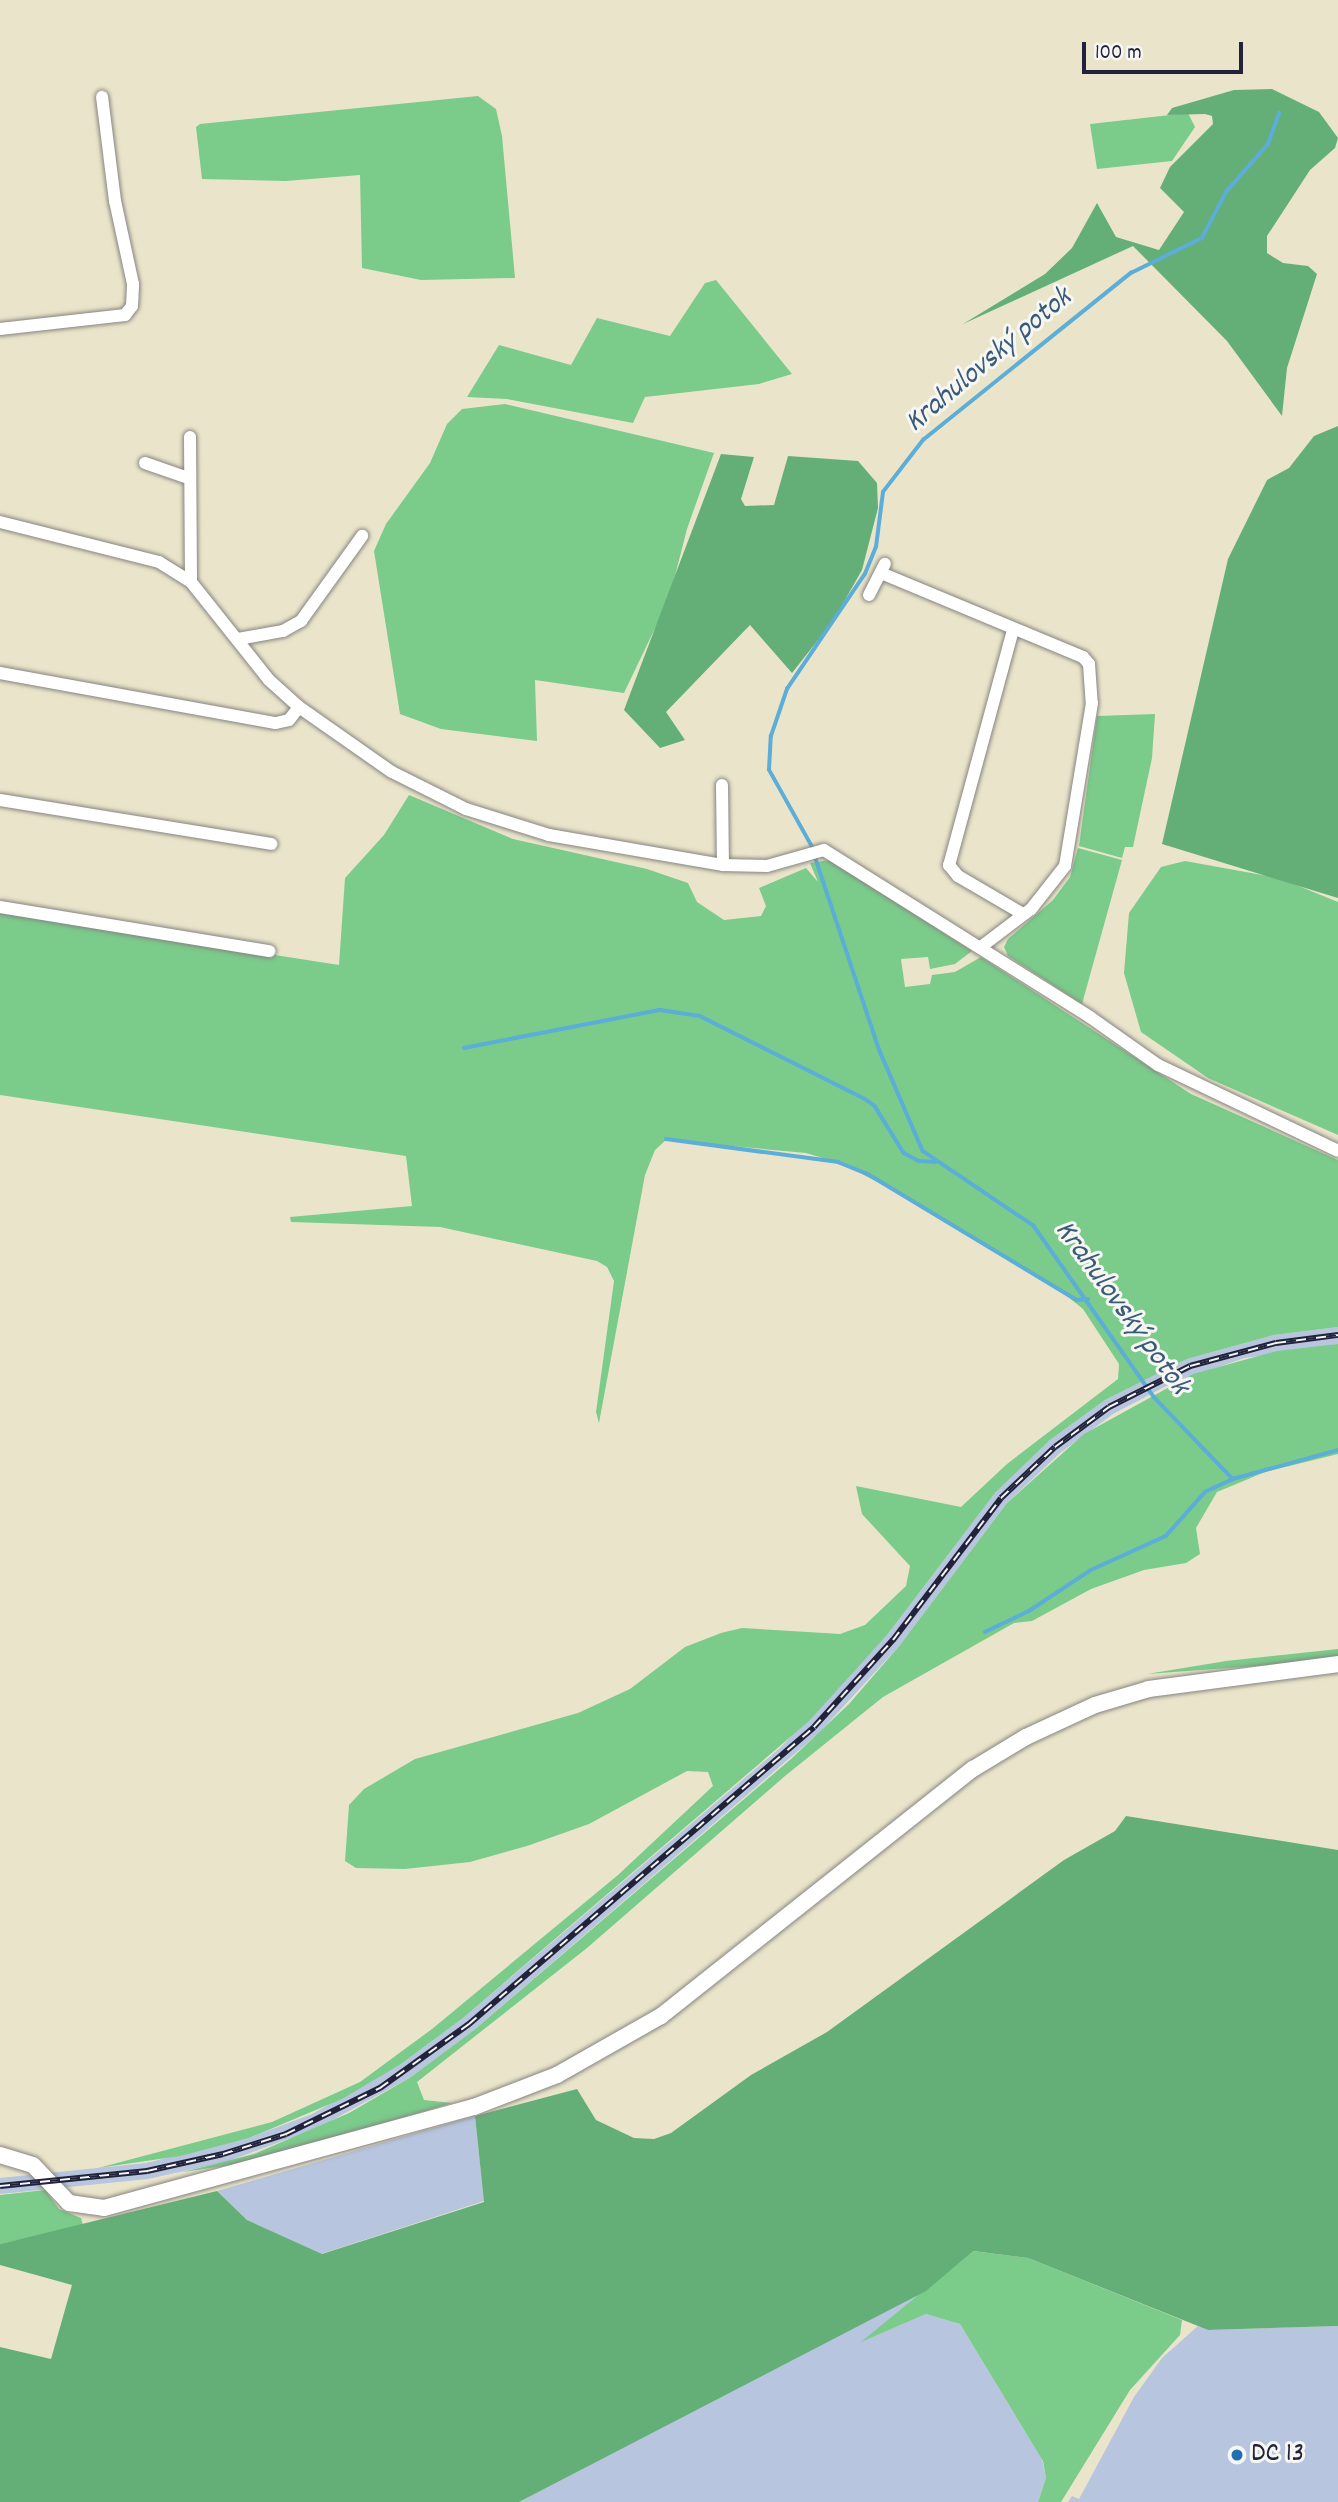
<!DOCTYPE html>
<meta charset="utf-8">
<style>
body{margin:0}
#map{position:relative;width:1338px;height:2502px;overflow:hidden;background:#eae5ca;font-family:Dekko,sans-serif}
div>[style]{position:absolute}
.industrial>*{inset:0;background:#b8c5de}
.green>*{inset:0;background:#7bcb8b}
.forest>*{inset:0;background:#64af77}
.stream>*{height:3.5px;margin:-1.75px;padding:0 1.75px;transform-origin:1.75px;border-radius:1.75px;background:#5cadd7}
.roads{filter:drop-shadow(0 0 2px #868482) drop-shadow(0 0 2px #868482)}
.minor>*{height:12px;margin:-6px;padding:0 6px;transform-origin:6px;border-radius:6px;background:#fff}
.tertiary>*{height:16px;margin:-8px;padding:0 8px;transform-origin:8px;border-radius:8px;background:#fff}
.rail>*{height:6px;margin-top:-3px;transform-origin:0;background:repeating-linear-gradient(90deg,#f6f6f2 0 10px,#22223b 0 20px);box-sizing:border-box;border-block:2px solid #22223b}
.dots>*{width:19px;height:19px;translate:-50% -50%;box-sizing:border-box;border:4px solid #f6f6f2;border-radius:50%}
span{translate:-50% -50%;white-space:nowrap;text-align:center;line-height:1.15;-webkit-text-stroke:6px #f6f6f2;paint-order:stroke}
.poi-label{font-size:28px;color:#22223b}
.left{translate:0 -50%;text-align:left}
.water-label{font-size:30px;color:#395a79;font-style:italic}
.scale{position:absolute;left:1082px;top:42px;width:161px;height:32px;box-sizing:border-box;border:4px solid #22223b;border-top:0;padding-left:9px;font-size:21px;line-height:24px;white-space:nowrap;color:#22223b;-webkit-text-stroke:5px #f6f6f2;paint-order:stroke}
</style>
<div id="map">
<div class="industrial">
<i style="clip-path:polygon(1338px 1327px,1338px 1344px,1245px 1358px,1176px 1381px,1113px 1414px,1060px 1453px,1007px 1503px,900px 1645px,820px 1732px,474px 2030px,411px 2077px,318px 2128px,225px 2162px,148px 2179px,0 2194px,0 2178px,146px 2163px,249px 2138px,312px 2114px,401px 2064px,463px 2018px,781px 1747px,887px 1635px,995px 1493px,1050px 1440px,1105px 1400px,1187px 1359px,1274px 1335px)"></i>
<i style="clip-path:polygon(475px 2116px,484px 2201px,321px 2254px,247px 2220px,217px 2191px)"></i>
<i style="clip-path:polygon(922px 2291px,926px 2291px,865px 2340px,926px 2314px,960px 2324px,1042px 2459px,1046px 2478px,1038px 2502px,519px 2502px)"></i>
<i style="clip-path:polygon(1198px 2326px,1208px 2330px,1338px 2326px,1338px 2502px,1068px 2502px,1072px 2496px,1079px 2499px,1134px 2397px,1162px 2358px)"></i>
</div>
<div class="green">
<i style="clip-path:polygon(478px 96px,496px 109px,502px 136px,515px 278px,421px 280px,362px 268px,360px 175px,286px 181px,202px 179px,196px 127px,200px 124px)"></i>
<i style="clip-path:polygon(1188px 113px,1195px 127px,1172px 161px,1097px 169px,1090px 124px)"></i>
<i style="clip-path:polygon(716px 280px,792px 374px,759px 384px,645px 397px,633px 423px,507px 399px,467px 397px,499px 345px,571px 365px,597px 318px,670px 336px,705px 283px)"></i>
<i style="clip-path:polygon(505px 404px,714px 453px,687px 529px,669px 599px,624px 693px,535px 680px,537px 741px,441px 729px,400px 714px,374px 551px,386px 524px,430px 463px,447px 424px,462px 409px)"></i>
<i style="clip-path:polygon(1155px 714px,1152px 758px,1133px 847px,1125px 847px,1122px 858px,1079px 846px,1097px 716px)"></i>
<i style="clip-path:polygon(409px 795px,513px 839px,647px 869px,688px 883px,697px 902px,724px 920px,761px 916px,766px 906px,759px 888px,806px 868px,818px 882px,810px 863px,829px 860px,972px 951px,955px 964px,930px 969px,928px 957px,901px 959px,905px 987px,930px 984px,932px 975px,955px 972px,981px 957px,1191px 1094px,1338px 1160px,1338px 1327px,1274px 1335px,1187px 1359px,1105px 1400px,1050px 1440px,995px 1493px,887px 1635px,809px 1721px,463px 2018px,401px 2064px,342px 2099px,249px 2138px,180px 2156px,98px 2168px,272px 2122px,360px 2082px,432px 2029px,618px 1875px,713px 1786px,708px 1772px,687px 1771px,589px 1824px,527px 1846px,470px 1862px,405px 1869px,356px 1868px,345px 1861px,349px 1805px,364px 1789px,415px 1759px,578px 1713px,630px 1689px,685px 1647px,721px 1633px,742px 1628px,840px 1634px,865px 1625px,906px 1586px,910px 1566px,862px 1514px,856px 1486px,961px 1507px,1007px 1464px,1118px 1379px,1119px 1364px,1083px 1309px,1057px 1288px,915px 1202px,843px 1164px,806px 1153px,666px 1140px,655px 1150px,645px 1175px,599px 1423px,596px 1412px,614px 1281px,607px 1267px,597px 1261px,440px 1227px,291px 1222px,290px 1217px,412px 1206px,406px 1156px,0 1095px,0 912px,339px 965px,345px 878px,384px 835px)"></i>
<i style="clip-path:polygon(1078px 848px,1122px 860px,1082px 1004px,1008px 956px,1004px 947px,1008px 939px,1053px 900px,1070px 877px)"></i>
<i style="clip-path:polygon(1185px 861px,1279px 878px,1338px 902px,1338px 1135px,1208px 1078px,1141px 1032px,1124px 973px,1129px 913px,1161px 867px)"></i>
<i style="clip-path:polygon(1338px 1344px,1338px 1454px,1265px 1472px,1217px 1492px,1196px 1528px,1200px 1554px,1186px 1563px,1144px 1570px,1091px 1589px,1032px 1621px,1014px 1623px,883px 1697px,785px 1776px,587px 1948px,417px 2082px,424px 2100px,452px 2103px,251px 2162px,183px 2172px,254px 2154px,349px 2113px,411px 2077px,474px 2030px,791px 1759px,849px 1704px,900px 1645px,1007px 1503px,1084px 1434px,1193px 1374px,1277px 1351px)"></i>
<i style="clip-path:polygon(1338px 1649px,1338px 1660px,1147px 1674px,1226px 1661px)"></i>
<i style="clip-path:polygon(45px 2190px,59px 2209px,81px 2218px,83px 2225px,0 2244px,0 2195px)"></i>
<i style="clip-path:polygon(972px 2251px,1028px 2258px,1182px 2320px,1180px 2335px,1130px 2390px,1061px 2502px,1038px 2502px,1046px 2478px,1043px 2461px,960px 2324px,926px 2314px,861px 2342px)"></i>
</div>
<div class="forest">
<i style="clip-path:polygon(1272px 89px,1319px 112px,1338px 138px,1335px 148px,1310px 170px,1267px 236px,1267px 253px,1283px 263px,1308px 266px,1317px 274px,1287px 368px,1282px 416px,1227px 341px,1133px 246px,963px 324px,1045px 274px,1072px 248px,1097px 203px,1116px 237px,1159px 250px,1184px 212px,1160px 188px,1170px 167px,1213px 124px,1212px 116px,1205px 114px,1167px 115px,1172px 108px,1234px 90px)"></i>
<i style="clip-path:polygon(1338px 426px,1338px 898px,1162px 844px,1228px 559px,1267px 480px,1289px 468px,1314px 436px)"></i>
<i style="clip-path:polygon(721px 454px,754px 457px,741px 499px,745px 506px,774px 505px,788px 456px,858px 461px,877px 483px,878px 508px,862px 570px,833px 621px,792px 673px,750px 625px,666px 712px,685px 740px,660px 748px,624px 710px)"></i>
<i style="clip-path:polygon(1126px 1816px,1338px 1850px,1338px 2326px,1208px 2330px,1028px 2258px,973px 2251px,926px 2291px,519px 2502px,0 2502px,0 2347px,51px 2359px,72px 2285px,0 2265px,0 2244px,217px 2191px,247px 2220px,322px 2254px,484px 2202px,475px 2116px,577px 2089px,596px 2120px,634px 2138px,654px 2139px,671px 2133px,751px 2075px,827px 2032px,1064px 1860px,1115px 1831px)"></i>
</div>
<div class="stream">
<i style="left:812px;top:847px;width:88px;rotate:-119.2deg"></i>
<i style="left:769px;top:770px;width:34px;rotate:-87deg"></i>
<i style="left:771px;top:736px;width:50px;rotate:-71.2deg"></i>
<i style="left:787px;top:689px;width:139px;rotate:-55.9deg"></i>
<i style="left:865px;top:574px;width:29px;rotate:-68deg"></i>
<i style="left:876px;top:547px;width:55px;rotate:-82.7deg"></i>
<i style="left:883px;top:492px;width:66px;rotate:-52.4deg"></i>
<i style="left:923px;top:440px;width:267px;rotate:-38.8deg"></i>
<i style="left:1131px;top:273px;width:79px;rotate:-26.2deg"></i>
<i style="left:1202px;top:238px;width:52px;rotate:-62.4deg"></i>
<i style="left:1226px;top:192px;width:64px;rotate:-48.8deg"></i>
<i style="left:1268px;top:144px;width:33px;rotate:-70deg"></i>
<i style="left:815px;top:856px;width:206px;rotate:71.6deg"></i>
<i style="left:880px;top:1051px;width:109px;rotate:66.7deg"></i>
<i style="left:923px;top:1151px;width:134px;rotate:34deg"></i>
<i style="left:1034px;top:1226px;width:209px;rotate:54.9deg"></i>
<i style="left:1154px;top:1397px;width:114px;rotate:46.1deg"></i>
<i style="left:1233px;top:1479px;width:109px;rotate:-15.4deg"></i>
<i style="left:464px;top:1048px;width:200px;rotate:-11deg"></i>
<i style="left:660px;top:1010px;width:40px;rotate:8.5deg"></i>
<i style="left:700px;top:1016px;width:185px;rotate:26.7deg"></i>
<i style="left:865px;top:1099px;width:12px;rotate:35deg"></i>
<i style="left:875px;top:1106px;width:55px;rotate:58.3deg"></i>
<i style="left:904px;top:1153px;width:17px;rotate:28deg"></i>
<i style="left:919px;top:1161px;width:17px;rotate:3deg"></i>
<i style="left:666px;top:1139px;width:174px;rotate:7.6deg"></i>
<i style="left:838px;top:1162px;width:32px;rotate:22deg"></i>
<i style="left:868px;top:1174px;width:244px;rotate:31.1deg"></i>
<i style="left:1077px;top:1300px;width:11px;rotate:-5deg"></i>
<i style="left:985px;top:1632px;width:49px;rotate:-25.5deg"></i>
<i style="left:1029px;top:1611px;width:74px;rotate:-33.5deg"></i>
<i style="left:1091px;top:1570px;width:82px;rotate:-24.4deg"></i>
<i style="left:1166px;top:1536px;width:59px;rotate:-48.4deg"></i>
<i style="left:1205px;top:1492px;width:31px;rotate:-25deg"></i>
</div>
<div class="roads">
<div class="minor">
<i style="left:0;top:329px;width:126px;rotate:-6.4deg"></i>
<i style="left:125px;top:315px;width:11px;rotate:-52deg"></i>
<i style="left:132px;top:306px;width:22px;rotate:-87deg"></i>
<i style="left:133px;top:284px;width:85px;rotate:-102.2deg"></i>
<i style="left:115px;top:201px;width:105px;rotate:-97.1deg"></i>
<i style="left:190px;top:437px;width:145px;rotate:89.6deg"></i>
<i style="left:145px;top:463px;width:46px;rotate:19.2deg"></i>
<i style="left:0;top:522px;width:164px;rotate:14.1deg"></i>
<i style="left:159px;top:562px;width:38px;rotate:32deg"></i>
<i style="left:191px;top:582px;width:125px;rotate:51.5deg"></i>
<i style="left:269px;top:680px;width:40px;rotate:42deg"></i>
<i style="left:299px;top:707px;width:113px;rotate:35deg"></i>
<i style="left:392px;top:772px;width:83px;rotate:26.6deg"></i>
<i style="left:466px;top:809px;width:87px;rotate:17.4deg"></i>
<i style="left:549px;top:835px;width:177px;rotate:9.8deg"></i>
<i style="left:723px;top:865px;width:44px;rotate:1.3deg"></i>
<i style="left:767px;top:866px;width:59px;rotate:-15.7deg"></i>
<i style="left:824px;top:850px;width:314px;rotate:32.1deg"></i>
<i style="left:1090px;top:1017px;width:83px;rotate:35.2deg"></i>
<i style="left:1158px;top:1065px;width:199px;rotate:25.5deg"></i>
<i style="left:881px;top:573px;width:219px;rotate:22.6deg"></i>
<i style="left:1083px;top:657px;width:9px;rotate:49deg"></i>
<i style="left:1089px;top:664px;width:39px;rotate:86deg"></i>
<i style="left:1092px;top:703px;width:165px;rotate:99.4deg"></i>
<i style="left:1065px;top:866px;width:55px;rotate:128.3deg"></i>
<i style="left:1031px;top:909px;width:63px;rotate:142.8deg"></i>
<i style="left:869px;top:595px;width:35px;rotate:-63deg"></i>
<i style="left:1013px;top:630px;width:244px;rotate:105.2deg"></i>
<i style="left:949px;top:865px;width:14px;rotate:51deg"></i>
<i style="left:958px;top:876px;width:75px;rotate:30.3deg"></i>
<i style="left:238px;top:639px;width:46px;rotate:-10.1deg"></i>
<i style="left:283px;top:631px;width:21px;rotate:-29deg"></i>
<i style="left:301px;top:621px;width:105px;rotate:-54.3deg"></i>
<i style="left:0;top:673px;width:280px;rotate:10.3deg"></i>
<i style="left:276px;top:723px;width:13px;rotate:-13deg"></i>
<i style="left:289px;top:720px;width:16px;rotate:-52deg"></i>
<i style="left:722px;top:785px;width:80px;rotate:89.3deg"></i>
<i style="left:0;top:800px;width:275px;rotate:9.2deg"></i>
<i style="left:0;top:907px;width:273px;rotate:9.3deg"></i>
</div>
<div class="tertiary">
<i style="left:0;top:2155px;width:34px;rotate:17deg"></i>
<i style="left:33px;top:2165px;width:52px;rotate:46.5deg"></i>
<i style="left:69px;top:2203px;width:35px;rotate:8deg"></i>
<i style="left:104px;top:2208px;width:384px;rotate:-15.3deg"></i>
<i style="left:474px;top:2107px;width:89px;rotate:-21.1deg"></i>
<i style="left:557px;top:2075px;width:120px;rotate:-29.6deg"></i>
<i style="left:661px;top:2016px;width:398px;rotate:-38.4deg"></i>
<i style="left:973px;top:1769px;width:62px;rotate:-31.1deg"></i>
<i style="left:1026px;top:1737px;width:76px;rotate:-24.9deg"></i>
<i style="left:1095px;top:1705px;width:56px;rotate:-16.5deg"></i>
<i style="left:1149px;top:1689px;width:191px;rotate:-7.5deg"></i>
</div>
</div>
<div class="rail">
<i style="left:0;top:2186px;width:148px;rotate:-5.8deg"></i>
<i style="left:147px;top:2171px;width:78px;rotate:-12.6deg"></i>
<i style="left:223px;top:2154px;width:66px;rotate:-17.6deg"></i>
<i style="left:286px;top:2134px;width:105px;rotate:-26.1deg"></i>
<i style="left:380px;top:2088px;width:110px;rotate:-35.7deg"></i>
<i style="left:469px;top:2024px;width:455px;rotate:-40.7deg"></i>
<i style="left:814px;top:1727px;width:118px;rotate:-47.8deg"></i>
<i style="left:893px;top:1640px;width:178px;rotate:-52.7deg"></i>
<i style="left:1001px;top:1498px;width:74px;rotate:-43.4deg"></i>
<i style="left:1055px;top:1447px;width:67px;rotate:-36.5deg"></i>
<i style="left:1109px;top:1407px;width:91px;rotate:-26.8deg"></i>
<i style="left:1190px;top:1366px;width:89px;rotate:-15deg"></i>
<i style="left:1276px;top:1343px;width:63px;rotate:-7.4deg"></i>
</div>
<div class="dots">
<i style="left:1237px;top:2455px;background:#1f6fb2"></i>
</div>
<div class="poi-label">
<span class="left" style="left:1251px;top:2455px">DC 13</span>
</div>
<div class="water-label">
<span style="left:990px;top:362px;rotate:-40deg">Krahulovský potok</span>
<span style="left:1120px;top:1309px;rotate:54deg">Krahulovský potok</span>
</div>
<div class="scale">100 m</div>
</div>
